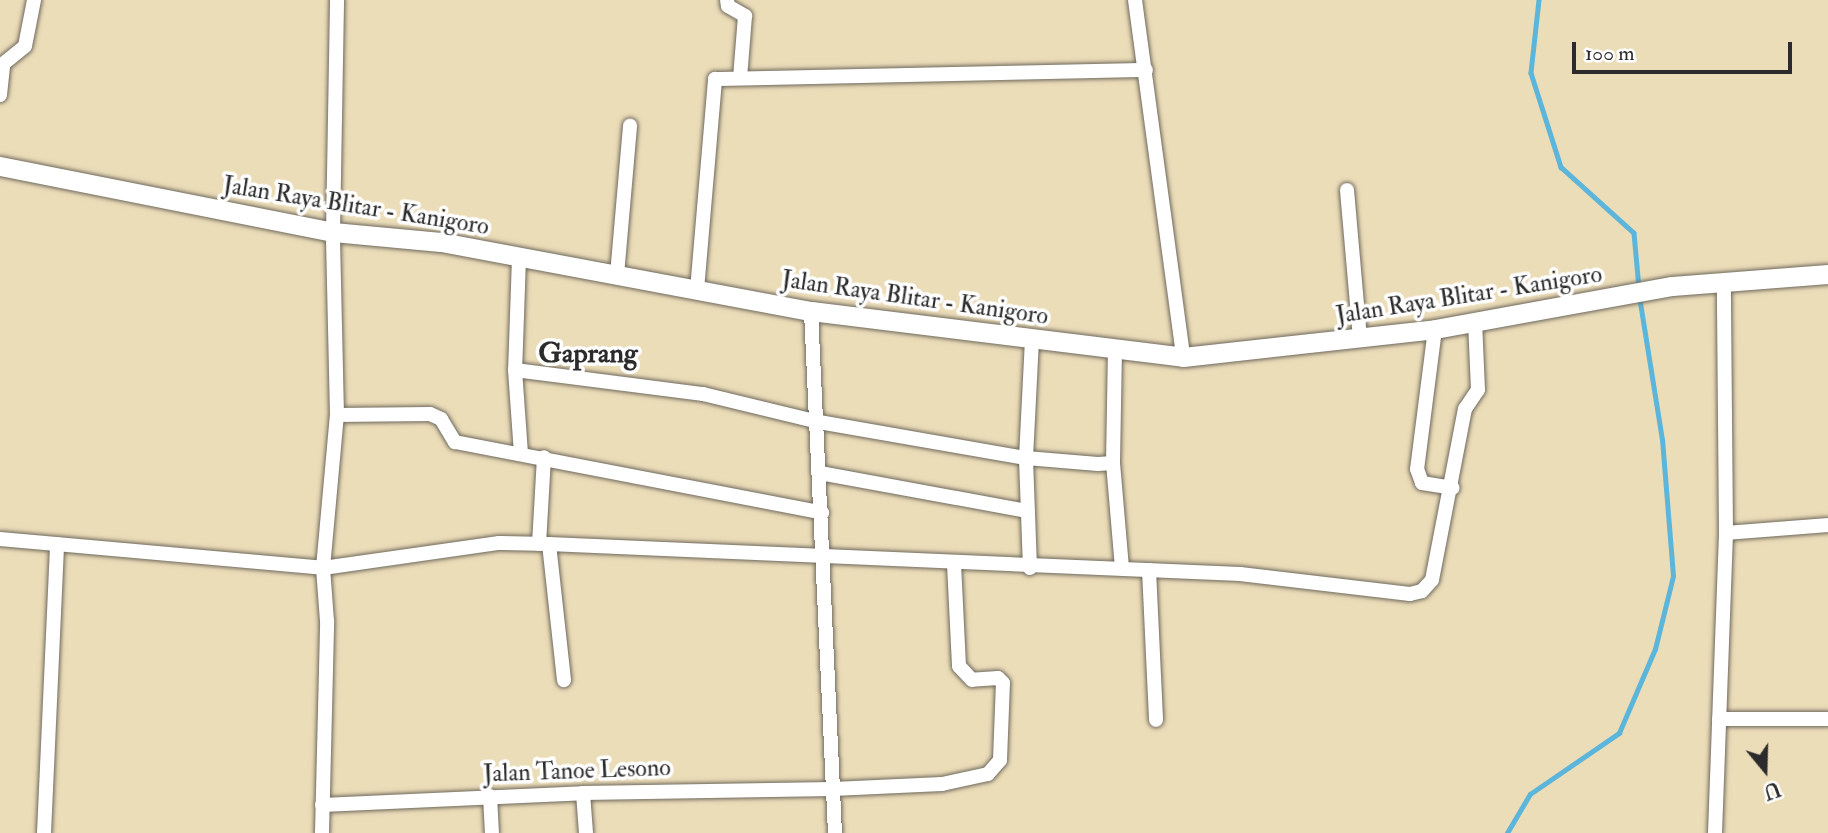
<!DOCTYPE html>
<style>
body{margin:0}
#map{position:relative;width:1828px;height:833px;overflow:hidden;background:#ecddb9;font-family:"IM FELL Double Pica",serif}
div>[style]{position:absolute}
.stream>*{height:4.5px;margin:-2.25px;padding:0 2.25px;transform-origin:2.25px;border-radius:2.25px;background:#5cb5da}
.roads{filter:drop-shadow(0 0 2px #6f695d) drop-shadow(0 0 2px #6f695d)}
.minor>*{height:14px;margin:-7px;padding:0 7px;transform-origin:7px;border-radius:7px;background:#fff}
.major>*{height:19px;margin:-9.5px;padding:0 9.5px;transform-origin:9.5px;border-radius:9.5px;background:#fff}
span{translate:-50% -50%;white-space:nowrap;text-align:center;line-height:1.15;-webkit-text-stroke:7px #fff;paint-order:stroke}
.street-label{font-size:24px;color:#2b2b2b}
.quarter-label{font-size:28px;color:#2b2b2b;font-weight:700}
.north{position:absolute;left:1730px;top:735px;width:70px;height:70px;-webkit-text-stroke:5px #fff;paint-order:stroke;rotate:161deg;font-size:19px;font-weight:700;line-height:28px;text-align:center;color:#2b2b2b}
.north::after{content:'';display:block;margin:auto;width:24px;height:32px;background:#2b2b2b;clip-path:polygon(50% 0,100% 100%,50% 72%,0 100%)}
.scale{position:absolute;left:1572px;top:42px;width:220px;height:32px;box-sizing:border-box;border:4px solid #2b2b2b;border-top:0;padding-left:9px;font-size:21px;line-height:24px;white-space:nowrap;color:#2b2b2b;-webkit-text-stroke:5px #fff;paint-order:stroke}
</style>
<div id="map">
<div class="stream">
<i style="left:1539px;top:0;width:73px;rotate:96.3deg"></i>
<i style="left:1531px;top:73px;width:99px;rotate:72.3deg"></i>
<i style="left:1561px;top:167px;width:98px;rotate:42.1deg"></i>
<i style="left:1634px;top:233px;width:55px;rotate:84.8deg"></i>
<i style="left:1507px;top:833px;width:45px;rotate:-59.5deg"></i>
<i style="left:1530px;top:794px;width:108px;rotate:-34.4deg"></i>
<i style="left:1619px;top:733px;width:91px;rotate:-66.8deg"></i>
<i style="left:1655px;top:649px;width:75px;rotate:-76.1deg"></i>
<i style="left:1673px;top:576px;width:136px;rotate:-94.6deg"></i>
<i style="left:1662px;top:440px;width:145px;rotate:-99.1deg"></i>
</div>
<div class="roads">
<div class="minor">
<i style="left:727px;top:0;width:6px;rotate:81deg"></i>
<i style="left:728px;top:6px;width:20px;rotate:30deg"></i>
<i style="left:745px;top:16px;width:62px;rotate:94.6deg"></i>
<i style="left:1135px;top:0;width:360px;rotate:82.3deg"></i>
<i style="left:0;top:95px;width:31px;rotate:-84deg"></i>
<i style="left:3px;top:64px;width:28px;rotate:-39deg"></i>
<i style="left:25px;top:46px;width:47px;rotate:-78.9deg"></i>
<i style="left:1347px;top:190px;width:150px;rotate:85deg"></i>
<i style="left:519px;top:258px;width:112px;rotate:92deg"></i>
<i style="left:515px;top:370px;width:84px;rotate:85.9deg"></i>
<i style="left:617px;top:275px;width:150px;rotate:-85deg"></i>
<i style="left:697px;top:290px;width:212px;rotate:-85.1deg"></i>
<i style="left:715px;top:79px;width:431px;rotate:-1.2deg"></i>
<i style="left:811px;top:311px;width:523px;rotate:87.37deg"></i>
<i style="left:1435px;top:329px;width:141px;rotate:97.3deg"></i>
<i style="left:1417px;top:469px;width:15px;rotate:70deg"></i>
<i style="left:1422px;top:483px;width:31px;rotate:9deg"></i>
<i style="left:515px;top:370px;width:190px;rotate:7.3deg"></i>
<i style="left:703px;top:394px;width:119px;rotate:13.6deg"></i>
<i style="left:819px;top:422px;width:210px;rotate:9.9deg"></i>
<i style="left:1026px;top:458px;width:72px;rotate:4.8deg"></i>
<i style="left:1098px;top:464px;width:15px;rotate:-4deg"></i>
<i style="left:1113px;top:463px;width:113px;rotate:-89deg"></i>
<i style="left:337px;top:415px;width:93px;rotate:-0.6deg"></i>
<i style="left:430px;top:414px;width:12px;rotate:24deg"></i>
<i style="left:441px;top:419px;width:27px;rotate:59deg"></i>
<i style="left:455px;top:442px;width:374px;rotate:10.9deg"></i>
<i style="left:1113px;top:463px;width:106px;rotate:85.1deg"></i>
<i style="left:820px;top:473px;width:211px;rotate:10.4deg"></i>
<i style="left:1726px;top:533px;width:102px;rotate:-4.5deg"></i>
<i style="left:0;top:539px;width:324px;rotate:5.1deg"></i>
<i style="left:323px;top:568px;width:178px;rotate:-8.1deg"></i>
<i style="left:499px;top:543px;width:50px;rotate:1.1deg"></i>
<i style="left:549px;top:544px;width:692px;rotate:2.49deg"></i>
<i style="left:1240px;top:574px;width:171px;rotate:6.7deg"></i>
<i style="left:1410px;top:594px;width:12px;rotate:-14deg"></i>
<i style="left:1422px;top:591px;width:15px;rotate:-48deg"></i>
<i style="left:1432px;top:580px;width:174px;rotate:-79.1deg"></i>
<i style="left:1465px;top:409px;width:23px;rotate:-56deg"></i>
<i style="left:1478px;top:390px;width:68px;rotate:-92.5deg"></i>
<i style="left:539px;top:544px;width:87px;rotate:-86.7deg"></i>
<i style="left:549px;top:544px;width:137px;rotate:83.7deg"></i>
<i style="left:1030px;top:568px;width:110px;rotate:-92.1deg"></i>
<i style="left:1026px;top:458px;width:119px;rotate:-87.1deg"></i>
<i style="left:1149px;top:570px;width:150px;rotate:87.3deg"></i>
<i style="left:1719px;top:719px;width:109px"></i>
<i style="left:583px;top:793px;width:40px;rotate:85.7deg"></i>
<i style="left:490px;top:796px;width:37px;rotate:87deg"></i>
<i style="left:322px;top:805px;width:261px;rotate:-2.6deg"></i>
<i style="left:583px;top:793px;width:250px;rotate:-0.9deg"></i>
<i style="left:833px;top:789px;width:109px;rotate:-2.6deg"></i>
<i style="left:942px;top:784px;width:47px;rotate:-12.3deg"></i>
<i style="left:988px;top:774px;width:18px;rotate:-49deg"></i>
<i style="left:1000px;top:760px;width:77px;rotate:-87.8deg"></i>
<i style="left:1003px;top:683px;width:7px;rotate:-135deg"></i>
<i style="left:998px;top:678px;width:26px;rotate:176deg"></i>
<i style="left:972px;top:680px;width:19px;rotate:-133deg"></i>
<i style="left:959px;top:666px;width:102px;rotate:-92.8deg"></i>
<i style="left:44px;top:833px;width:289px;rotate:-87.4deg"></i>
<i style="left:322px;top:833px;width:212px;rotate:-88.6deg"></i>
<i style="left:327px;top:621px;width:53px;rotate:-94.3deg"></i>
<i style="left:323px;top:568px;width:154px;rotate:-84.8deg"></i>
<i style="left:337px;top:415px;width:183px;rotate:-91.3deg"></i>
<i style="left:333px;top:232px;width:232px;rotate:-89deg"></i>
<i style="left:1715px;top:833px;width:300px;rotate:-87.9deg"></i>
<i style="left:1726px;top:533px;width:251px;rotate:-90.5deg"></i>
</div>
<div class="major">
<i style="left:0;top:166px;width:339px;rotate:11.2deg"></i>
<i style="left:333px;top:232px;width:108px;rotate:5.3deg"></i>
<i style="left:441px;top:242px;width:376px;rotate:10.6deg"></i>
<i style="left:811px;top:311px;width:375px;rotate:7deg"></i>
<i style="left:1183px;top:357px;width:254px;rotate:-6.3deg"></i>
<i style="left:1435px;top:329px;width:241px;rotate:-10.3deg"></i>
<i style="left:1672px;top:286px;width:156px;rotate:-4.4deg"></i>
</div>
</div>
<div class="street-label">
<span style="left:356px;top:206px;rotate:9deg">Jalan Raya Blitar - Kanigoro</span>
<span style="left:1469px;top:295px;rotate:-9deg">Jalan Raya Blitar - Kanigoro</span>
<span style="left:915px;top:298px;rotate:8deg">Jalan Raya Blitar - Kanigoro</span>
<span style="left:577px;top:771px;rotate:-2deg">Jalan Tanoe Lesono</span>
</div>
<div class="quarter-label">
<span style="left:588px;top:354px">Gaprang</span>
</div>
<div class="north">U</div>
<div class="scale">100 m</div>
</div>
